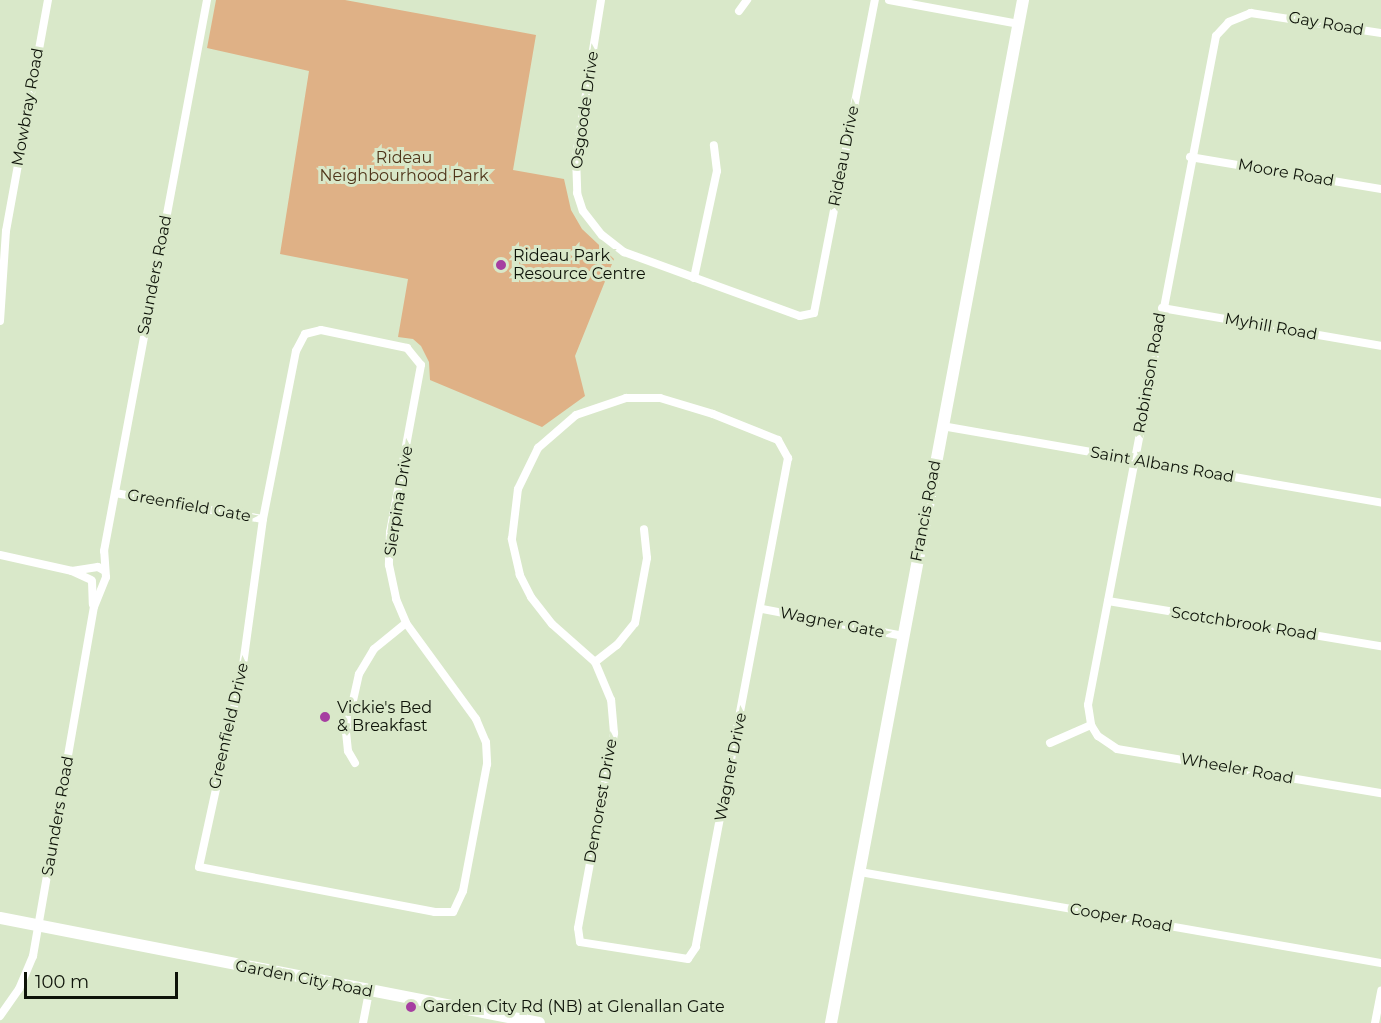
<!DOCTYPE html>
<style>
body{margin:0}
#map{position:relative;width:1381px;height:1023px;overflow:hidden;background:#d9e8c9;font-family:Montserrat,sans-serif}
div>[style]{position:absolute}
.green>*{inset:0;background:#dfb186}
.street>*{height:8px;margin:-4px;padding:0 4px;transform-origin:4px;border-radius:4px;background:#fff}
.secondary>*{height:12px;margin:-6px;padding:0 6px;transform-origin:6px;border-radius:6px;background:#fff}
.dots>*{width:16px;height:16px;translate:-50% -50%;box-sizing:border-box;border:3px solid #d9e8c9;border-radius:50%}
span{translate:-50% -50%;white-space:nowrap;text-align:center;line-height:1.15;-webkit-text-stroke:6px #d9e8c9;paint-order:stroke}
.street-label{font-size:16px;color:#0e1309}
.park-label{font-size:16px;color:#4f351a}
.poi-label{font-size:16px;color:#0e1309}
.left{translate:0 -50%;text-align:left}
.scale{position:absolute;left:24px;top:972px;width:154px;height:27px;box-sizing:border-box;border:3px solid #0e1309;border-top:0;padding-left:8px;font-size:18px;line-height:21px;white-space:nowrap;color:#0e1309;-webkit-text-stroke:4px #d9e8c9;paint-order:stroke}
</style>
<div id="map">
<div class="green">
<i style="clip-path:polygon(216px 0,345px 0,536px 35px,513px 170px,564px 179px,571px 210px,582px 229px,614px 259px,575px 356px,585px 396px,542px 427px,430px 380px,429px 362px,421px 346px,413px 339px,398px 337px,408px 279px,280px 254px,309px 71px,207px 48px)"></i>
</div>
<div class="street">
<i style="left:601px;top:0;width:158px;rotate:99.1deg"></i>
<i style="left:576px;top:156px;width:37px;rotate:88deg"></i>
<i style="left:577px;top:193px;width:19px;rotate:72deg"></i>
<i style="left:583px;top:211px;width:31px;rotate:52deg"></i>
<i style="left:602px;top:235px;width:28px;rotate:38deg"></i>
<i style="left:624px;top:252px;width:187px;rotate:20deg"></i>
<i style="left:800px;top:316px;width:14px;rotate:-12deg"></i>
<i style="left:814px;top:313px;width:319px;rotate:-79deg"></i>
<i style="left:889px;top:0;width:131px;rotate:10.5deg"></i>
<i style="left:739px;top:11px;width:14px;rotate:-54deg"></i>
<i style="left:1381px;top:33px;width:132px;rotate:-171.3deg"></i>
<i style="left:1251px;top:13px;width:24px;rotate:158deg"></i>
<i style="left:1229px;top:22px;width:19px;rotate:133deg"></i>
<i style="left:1216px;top:36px;width:681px;rotate:100.83deg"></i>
<i style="left:1088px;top:705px;width:20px;rotate:81deg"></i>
<i style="left:1091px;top:725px;width:13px;rotate:58deg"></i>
<i style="left:1098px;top:736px;width:23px;rotate:34deg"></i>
<i style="left:1117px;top:749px;width:268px;rotate:9.5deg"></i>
<i style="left:1190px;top:157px;width:194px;rotate:9.5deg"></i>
<i style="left:694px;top:278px;width:109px;rotate:-77.9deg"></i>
<i style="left:717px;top:171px;width:26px;rotate:-97deg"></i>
<i style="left:1162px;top:308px;width:222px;rotate:9.8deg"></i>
<i style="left:0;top:321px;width:90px;rotate:-86.2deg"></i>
<i style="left:6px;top:231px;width:235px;rotate:-79.7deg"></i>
<i style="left:321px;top:330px;width:88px;rotate:11.8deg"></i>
<i style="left:407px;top:348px;width:22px;rotate:51deg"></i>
<i style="left:421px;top:365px;width:170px;rotate:100.5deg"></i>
<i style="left:390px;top:532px;width:33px;rotate:92deg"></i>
<i style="left:389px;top:565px;width:35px;rotate:78deg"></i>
<i style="left:396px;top:599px;width:26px;rotate:67deg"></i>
<i style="left:406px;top:623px;width:119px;rotate:53.9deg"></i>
<i style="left:476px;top:719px;width:25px;rotate:67deg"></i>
<i style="left:486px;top:742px;width:22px;rotate:87deg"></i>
<i style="left:487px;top:764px;width:129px;rotate:100.7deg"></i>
<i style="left:463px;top:891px;width:23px;rotate:115deg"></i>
<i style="left:453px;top:912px;width:18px;rotate:180deg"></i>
<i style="left:435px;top:912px;width:240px;rotate:-169.2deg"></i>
<i style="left:199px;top:867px;width:207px;rotate:-77.7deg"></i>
<i style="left:243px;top:665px;width:147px;rotate:-82.2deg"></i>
<i style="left:263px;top:519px;width:171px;rotate:-78.9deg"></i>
<i style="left:296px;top:351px;width:19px;rotate:-62deg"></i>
<i style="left:305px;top:334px;width:16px;rotate:-14deg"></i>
<i style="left:626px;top:398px;width:34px"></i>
<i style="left:660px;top:398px;width:55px;rotate:16.8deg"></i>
<i style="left:713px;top:414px;width:70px;rotate:21.8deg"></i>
<i style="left:778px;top:440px;width:21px;rotate:61deg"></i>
<i style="left:788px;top:458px;width:498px;rotate:100.7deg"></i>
<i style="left:696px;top:947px;width:14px;rotate:124deg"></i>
<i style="left:688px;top:959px;width:109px;rotate:-171.1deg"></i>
<i style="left:580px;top:942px;width:14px;rotate:-98deg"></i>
<i style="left:578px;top:928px;width:198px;rotate:-79.5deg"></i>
<i style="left:614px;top:733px;width:33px;rotate:-95deg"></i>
<i style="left:611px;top:700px;width:41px;rotate:-112.8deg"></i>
<i style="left:595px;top:662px;width:57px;rotate:-138.5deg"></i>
<i style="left:552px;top:624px;width:34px;rotate:-128deg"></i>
<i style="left:531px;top:597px;width:25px;rotate:-117deg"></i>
<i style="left:520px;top:575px;width:37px;rotate:-103deg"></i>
<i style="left:512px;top:539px;width:50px;rotate:-83.2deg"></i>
<i style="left:518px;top:489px;width:46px;rotate:-64deg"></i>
<i style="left:538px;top:448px;width:50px;rotate:-41deg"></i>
<i style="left:576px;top:415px;width:53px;rotate:-18.8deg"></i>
<i style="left:942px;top:426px;width:446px;rotate:9.9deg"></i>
<i style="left:115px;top:493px;width:150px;rotate:10deg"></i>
<i style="left:0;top:555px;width:74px;rotate:12.5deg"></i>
<i style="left:72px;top:571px;width:21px;rotate:25deg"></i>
<i style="left:72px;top:571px;width:26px;rotate:-9deg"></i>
<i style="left:98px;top:567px;width:8px;rotate:30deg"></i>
<i style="left:92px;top:581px;width:23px;rotate:88deg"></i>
<i style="left:1108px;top:601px;width:277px;rotate:9.4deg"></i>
<i style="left:762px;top:609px;width:144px;rotate:10.8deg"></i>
<i style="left:595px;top:662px;width:28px;rotate:-38deg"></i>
<i style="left:617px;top:645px;width:28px;rotate:-51deg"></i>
<i style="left:635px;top:623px;width:66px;rotate:-79.5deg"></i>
<i style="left:647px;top:558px;width:29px;rotate:-96deg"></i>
<i style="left:1050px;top:743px;width:45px;rotate:-23.7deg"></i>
<i style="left:355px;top:763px;width:14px;rotate:-120deg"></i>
<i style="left:348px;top:751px;width:19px;rotate:-96deg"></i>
<i style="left:346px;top:732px;width:59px;rotate:-77.4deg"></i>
<i style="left:359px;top:674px;width:29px;rotate:-59deg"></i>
<i style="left:374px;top:649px;width:41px;rotate:-39.1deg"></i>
<i style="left:860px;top:872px;width:529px;rotate:9.91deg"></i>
<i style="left:0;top:1016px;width:33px;rotate:-55deg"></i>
<i style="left:19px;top:989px;width:36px;rotate:-67deg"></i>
<i style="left:33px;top:956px;width:354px;rotate:-80.1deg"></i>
<i style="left:94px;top:607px;width:32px;rotate:-68deg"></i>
<i style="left:106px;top:577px;width:26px;rotate:-94deg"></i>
<i style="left:104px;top:551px;width:561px;rotate:-79.41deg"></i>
<i style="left:363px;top:1023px;width:32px;rotate:-79deg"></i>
<i style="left:1375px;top:1023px;width:33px;rotate:-79deg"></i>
</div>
<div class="secondary">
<i style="left:0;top:918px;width:549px;rotate:11.02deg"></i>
<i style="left:831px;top:1023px;width:1041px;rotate:-79.37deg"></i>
</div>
<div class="dots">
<i style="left:501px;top:265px;background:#a63ea1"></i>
<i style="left:325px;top:717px;background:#a63ea1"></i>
<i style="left:411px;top:1007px;background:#a63ea1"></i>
</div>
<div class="street-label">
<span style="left:1326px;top:24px;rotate:10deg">Gay Road</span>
<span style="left:28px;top:107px;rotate:-80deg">Mowbray Road</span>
<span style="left:585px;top:110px;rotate:-82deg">Osgoode Drive</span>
<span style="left:844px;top:156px;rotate:-79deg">Rideau Drive</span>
<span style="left:1286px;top:173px;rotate:10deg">Moore Road</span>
<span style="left:155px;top:275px;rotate:-79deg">Saunders Road</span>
<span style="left:1271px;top:327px;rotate:10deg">Myhill Road</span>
<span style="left:1150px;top:373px;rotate:-80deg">Robinson Road</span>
<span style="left:1162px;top:465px;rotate:10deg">Saint Albans Road</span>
<span style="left:399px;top:501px;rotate:-81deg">Sierpina Drive</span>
<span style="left:189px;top:506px;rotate:10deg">Greenfield Gate</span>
<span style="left:926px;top:511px;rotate:-79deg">Francis Road</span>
<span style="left:832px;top:623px;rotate:11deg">Wagner Gate</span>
<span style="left:1244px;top:624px;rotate:9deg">Scotchbrook Road</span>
<span style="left:229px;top:726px;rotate:-77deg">Greenfield Drive</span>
<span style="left:731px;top:767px;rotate:-79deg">Wagner Drive</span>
<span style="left:1237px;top:769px;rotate:10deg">Wheeler Road</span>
<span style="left:601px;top:801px;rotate:-80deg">Demorest Drive</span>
<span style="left:58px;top:816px;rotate:-80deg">Saunders Road</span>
<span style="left:1121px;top:918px;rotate:10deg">Cooper Road</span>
<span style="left:304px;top:979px;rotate:11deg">Garden City Road</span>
</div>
<div class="park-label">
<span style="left:404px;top:167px">Rideau<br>Neighbourhood Park</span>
</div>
<div class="poi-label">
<span class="left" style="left:513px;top:265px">Rideau Park<br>Resource Centre</span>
<span class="left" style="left:337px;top:717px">Vickie's Bed<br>&amp; Breakfast</span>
<span class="left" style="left:423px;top:1007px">Garden City Rd (NB) at Glenallan Gate</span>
</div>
<div class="scale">100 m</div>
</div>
